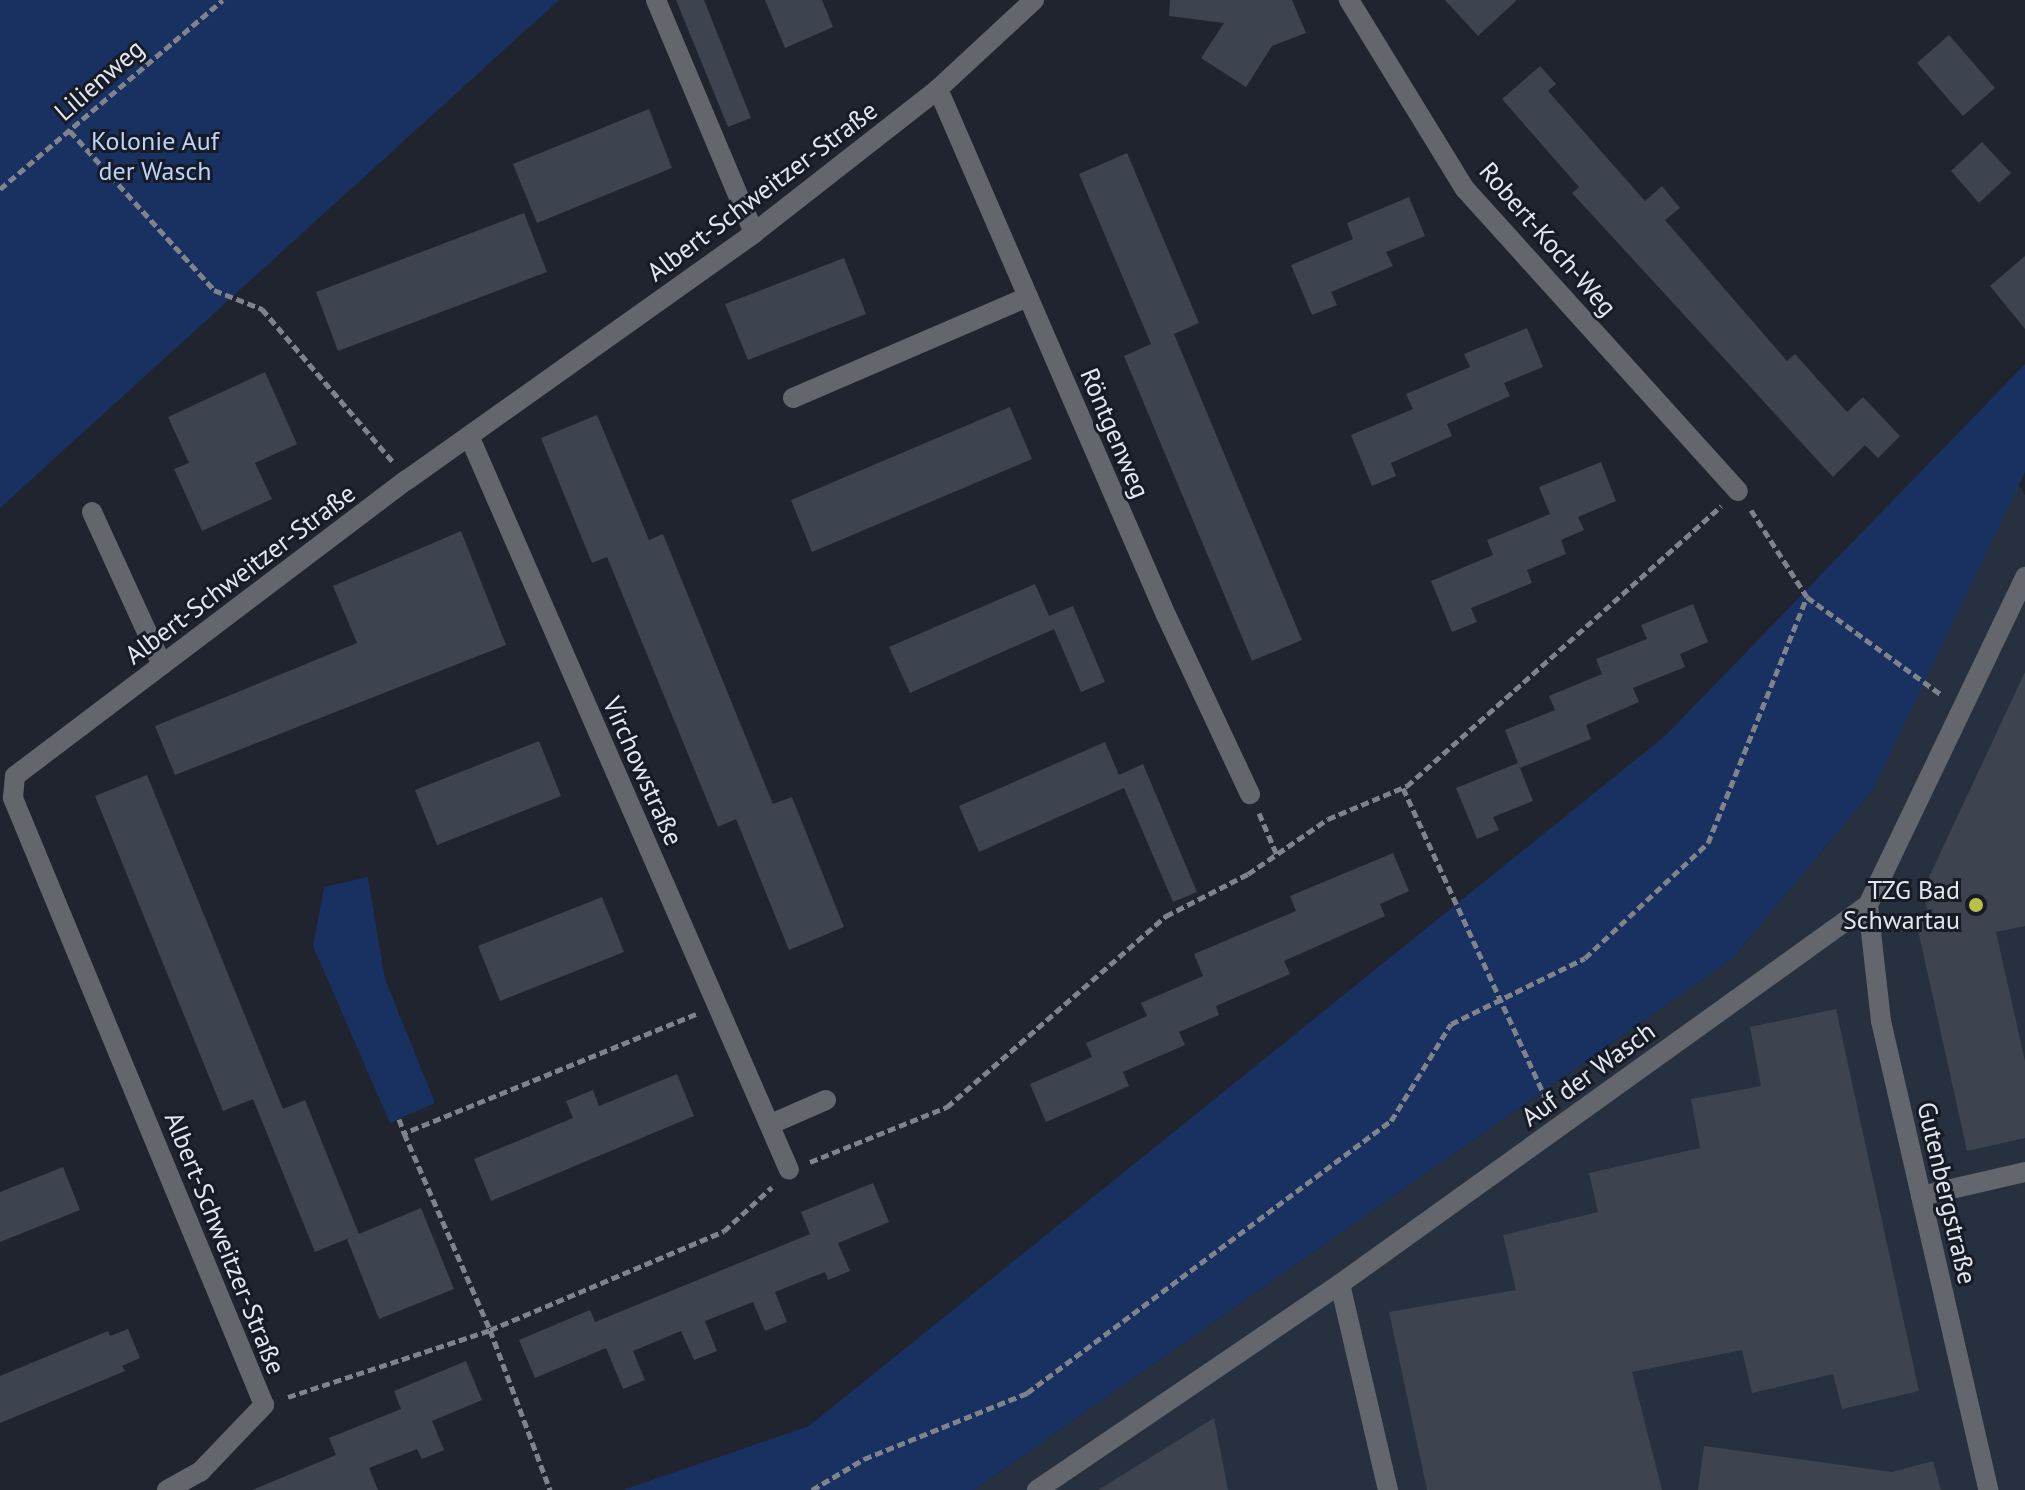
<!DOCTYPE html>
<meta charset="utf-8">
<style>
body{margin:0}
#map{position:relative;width:2025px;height:1490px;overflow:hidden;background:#1f242f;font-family:"PT Sans",sans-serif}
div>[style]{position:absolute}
.built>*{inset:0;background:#27303f}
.green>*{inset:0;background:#183160}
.building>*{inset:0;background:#3d444f}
.path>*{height:5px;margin-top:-2.5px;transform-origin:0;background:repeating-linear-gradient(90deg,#7e838c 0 8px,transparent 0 12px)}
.minor>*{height:20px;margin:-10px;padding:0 10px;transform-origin:10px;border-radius:10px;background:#63666c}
.dots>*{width:22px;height:22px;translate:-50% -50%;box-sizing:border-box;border:4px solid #161b25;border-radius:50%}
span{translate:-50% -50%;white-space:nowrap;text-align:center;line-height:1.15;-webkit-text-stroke:6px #161b25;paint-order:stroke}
.street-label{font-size:26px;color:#e3e7ee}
.park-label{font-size:26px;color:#bcd3fb}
.poi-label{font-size:26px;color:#e3e7ee}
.right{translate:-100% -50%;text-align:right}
</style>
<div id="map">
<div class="built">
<i style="clip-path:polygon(2017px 482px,2025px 495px,2025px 1490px,974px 1490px,1732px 959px,1872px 791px)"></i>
</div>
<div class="green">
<i style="clip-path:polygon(0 0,559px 0,0 508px)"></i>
<i style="clip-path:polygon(2025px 364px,2025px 472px,1872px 791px,1732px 959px,974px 1490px,623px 1490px,809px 1426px,1665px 736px)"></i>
<i style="clip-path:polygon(368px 877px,385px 979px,435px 1103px,390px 1123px,313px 946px,324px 887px)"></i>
</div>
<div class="building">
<i style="clip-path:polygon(676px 0,704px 0,751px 118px,728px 127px)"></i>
<i style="clip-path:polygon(765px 0,822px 0,833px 27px,785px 48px)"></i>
<i style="clip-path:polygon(1170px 0,1292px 0,1306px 33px,1272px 46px,1246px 87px,1201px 58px,1224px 23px,1169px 16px)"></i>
<i style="clip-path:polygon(1445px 0,1517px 0,1478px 36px)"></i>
<i style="clip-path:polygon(1949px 35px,1995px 88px,1963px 116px,1917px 63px)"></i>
<i style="clip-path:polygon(1540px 66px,1556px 84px,1548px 91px,1645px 201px,1662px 186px,1680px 208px,1665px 220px,1787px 361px,1795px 354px,1847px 412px,1863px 397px,1900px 436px,1878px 458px,1865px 445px,1833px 477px,1572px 193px,1579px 187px,1502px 99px)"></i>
<i style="clip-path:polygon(649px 109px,672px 168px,537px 223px,513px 164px)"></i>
<i style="clip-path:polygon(1982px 142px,2011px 173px,1979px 203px,1951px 171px)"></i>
<i style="clip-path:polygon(1127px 153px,1199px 323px,1174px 334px,1302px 640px,1252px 661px,1124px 356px,1151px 344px,1079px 174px)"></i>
<i style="clip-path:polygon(1409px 197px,1425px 236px,1386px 252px,1393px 266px,1331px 292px,1337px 305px,1312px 315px,1291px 265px,1353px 239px,1347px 223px)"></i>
<i style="clip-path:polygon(524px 213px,547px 272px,338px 351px,316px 292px)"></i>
<i style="clip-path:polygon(2025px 256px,2025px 329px,1990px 286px)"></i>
<i style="clip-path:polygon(844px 258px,866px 314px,748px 360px,725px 304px)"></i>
<i style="clip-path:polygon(1527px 328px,1543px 367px,1504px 383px,1510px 396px,1447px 424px,1452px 436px,1391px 463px,1396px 476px,1372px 486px,1351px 435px,1413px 409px,1406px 394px,1470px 367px,1464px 354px)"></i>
<i style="clip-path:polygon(265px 372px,297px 444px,255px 463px,272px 499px,202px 531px,174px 469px,189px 463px,168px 417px)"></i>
<i style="clip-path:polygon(1010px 407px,1032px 459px,812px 552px,791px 500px)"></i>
<i style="clip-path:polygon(597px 415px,649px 540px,663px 534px,773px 804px,792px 797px,844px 927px,789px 950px,736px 819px,718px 827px,607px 557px,592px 563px,541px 438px)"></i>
<i style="clip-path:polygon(1601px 462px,1616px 501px,1578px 517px,1584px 530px,1561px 540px,1566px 554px,1527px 570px,1532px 583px,1471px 608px,1477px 622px,1452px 632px,1431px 581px,1493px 555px,1487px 540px,1550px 514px,1539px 487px)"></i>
<i style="clip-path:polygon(461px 531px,506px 645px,175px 775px,155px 726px,357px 643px,333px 586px)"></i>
<i style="clip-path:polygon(1035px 584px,1049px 616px,1073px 606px,1105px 682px,1081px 692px,1054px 629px,910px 693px,889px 647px)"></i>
<i style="clip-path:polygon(1693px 604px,1708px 642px,1680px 654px,1685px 667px,1633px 688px,1639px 702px,1586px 725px,1591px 739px,1520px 768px,1505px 730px,1555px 710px,1549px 696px,1602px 674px,1596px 659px,1647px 639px,1641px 625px)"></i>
<i style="clip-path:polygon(2025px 672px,2025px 926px,1996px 932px,2025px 1061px,2025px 1138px,1967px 1151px,1916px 921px,1930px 918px,1922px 892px)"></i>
<i style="clip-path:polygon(539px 741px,561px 796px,437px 845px,415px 790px)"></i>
<i style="clip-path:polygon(1105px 742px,1119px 775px,1143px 764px,1197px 892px,1173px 902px,1124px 788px,979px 852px,959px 806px)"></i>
<i style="clip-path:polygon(1518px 763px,1533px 801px,1493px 817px,1499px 830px,1477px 839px,1456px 788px)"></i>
<i style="clip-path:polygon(147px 775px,283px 1109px,305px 1100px,359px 1234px,315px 1252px,253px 1099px,223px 1111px,95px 796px)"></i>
<i style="clip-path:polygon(1393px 853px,1409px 891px,1380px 904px,1385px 916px,1284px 961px,1290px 974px,1216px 1006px,1219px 1015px,1179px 1032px,1185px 1045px,1123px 1072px,1129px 1086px,1046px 1122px,1030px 1084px,1092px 1057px,1086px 1043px,1147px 1016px,1141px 1003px,1203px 976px,1194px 954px,1296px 911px,1290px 896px)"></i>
<i style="clip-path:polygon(602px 897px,624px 952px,500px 1001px,478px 946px)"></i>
<i style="clip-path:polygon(1836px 1009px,1919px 1391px,1842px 1409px,1833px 1374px,1752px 1393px,1742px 1350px,1632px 1372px,1662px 1490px,1427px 1490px,1389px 1312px,1516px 1290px,1503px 1235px,1598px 1212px,1589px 1173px,1700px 1148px,1691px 1099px,1761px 1086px,1750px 1027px)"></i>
<i style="clip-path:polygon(677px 1074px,694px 1116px,491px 1201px,474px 1159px,573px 1118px,566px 1101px,593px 1090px,599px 1106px)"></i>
<i style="clip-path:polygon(63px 1167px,80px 1210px,0 1242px,0 1192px)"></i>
<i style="clip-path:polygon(873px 1183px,889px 1222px,838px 1243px,850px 1271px,828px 1280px,825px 1272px,775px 1292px,787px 1322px,765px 1331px,753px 1302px,705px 1321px,717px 1351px,694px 1360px,681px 1331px,633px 1351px,645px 1380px,623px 1389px,606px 1348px,535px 1378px,519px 1340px,590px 1310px,595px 1322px,810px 1234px,801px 1212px)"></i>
<i style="clip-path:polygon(421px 1208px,454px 1289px,379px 1319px,347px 1239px)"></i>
<i style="clip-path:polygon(128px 1329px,140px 1358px,122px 1366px,125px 1371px,0 1423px,0 1376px,108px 1331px,110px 1336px)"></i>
<i style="clip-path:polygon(466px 1361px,482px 1400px,432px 1421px,444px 1450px,422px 1459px,417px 1449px,369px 1468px,378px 1490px,252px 1490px,336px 1455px,329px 1438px,401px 1409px,394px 1391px)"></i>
<i style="clip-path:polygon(1214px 1418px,1228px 1490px,1098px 1490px)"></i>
<i style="clip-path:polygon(1704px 1446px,1892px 1472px,1933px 1461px,1941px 1490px,1698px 1490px)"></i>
</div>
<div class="path">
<i style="left:70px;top:131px;width:215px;rotate:47.8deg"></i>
<i style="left:214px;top:290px;width:52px;rotate:21.6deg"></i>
<i style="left:262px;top:309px;width:201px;rotate:49.4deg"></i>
<i style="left:0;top:189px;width:292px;rotate:-40.3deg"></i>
<i style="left:1751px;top:510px;width:103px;rotate:57.2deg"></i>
<i style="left:1403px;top:788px;width:347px;rotate:65.3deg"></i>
<i style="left:1259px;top:813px;width:46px;rotate:66.8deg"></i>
<i style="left:696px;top:1014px;width:315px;rotate:157.8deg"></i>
<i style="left:404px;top:1133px;width:215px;rotate:66.4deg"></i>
<i style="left:490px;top:1330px;width:254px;rotate:-22.9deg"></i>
<i style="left:724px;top:1231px;width:65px;rotate:-42.5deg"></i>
<i style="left:399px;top:1119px;width:15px;rotate:70deg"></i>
<i style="left:810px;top:1162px;width:148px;rotate:-21.9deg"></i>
<i style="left:947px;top:1107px;width:291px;rotate:-41.1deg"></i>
<i style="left:1166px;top:916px;width:92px;rotate:-27.1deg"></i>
<i style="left:1248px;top:874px;width:97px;rotate:-34.5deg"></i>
<i style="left:1328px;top:819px;width:86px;rotate:-22.7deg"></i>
<i style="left:1407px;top:786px;width:421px;rotate:-41.7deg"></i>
<i style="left:288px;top:1397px;width:213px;rotate:-18.3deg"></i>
<i style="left:490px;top:1330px;width:171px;rotate:69.4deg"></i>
<i style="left:812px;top:1490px;width:61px;rotate:-30.8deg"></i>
<i style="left:864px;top:1459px;width:176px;rotate:-22deg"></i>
<i style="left:1027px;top:1393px;width:454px;rotate:-36.8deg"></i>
<i style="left:1391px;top:1121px;width:114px;rotate:-58.3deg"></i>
<i style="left:1451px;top:1024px;width:149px;rotate:-26.2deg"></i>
<i style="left:1585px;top:958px;width:168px;rotate:-43.1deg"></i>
<i style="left:1708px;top:843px;width:265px;rotate:-68.1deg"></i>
<i style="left:1807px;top:597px;width:167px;rotate:36deg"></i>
</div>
<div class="minor">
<i style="left:656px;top:0;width:253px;rotate:67.2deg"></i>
<i style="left:1349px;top:0;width:222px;rotate:58.5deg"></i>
<i style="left:1465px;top:189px;width:407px;rotate:47.9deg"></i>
<i style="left:938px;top:89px;width:573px;rotate:66.57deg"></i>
<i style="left:1166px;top:615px;width:198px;rotate:64.9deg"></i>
<i style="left:793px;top:398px;width:256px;rotate:-23.3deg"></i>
<i style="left:470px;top:438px;width:798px;rotate:66.45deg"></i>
<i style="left:92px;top:512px;width:168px;rotate:65.4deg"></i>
<i style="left:1868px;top:905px;width:117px;rotate:83.6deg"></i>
<i style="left:1881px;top:1021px;width:481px;rotate:77.1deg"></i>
<i style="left:771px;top:1124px;width:60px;rotate:-23.6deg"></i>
<i style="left:1921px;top:1196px;width:107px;rotate:-13deg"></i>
<i style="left:1340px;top:1284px;width:212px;rotate:76.9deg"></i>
<i style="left:167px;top:1490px;width:38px;rotate:-29deg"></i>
<i style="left:200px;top:1472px;width:93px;rotate:-46.3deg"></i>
<i style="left:264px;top:1405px;width:657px;rotate:-112.47deg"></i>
<i style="left:13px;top:798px;width:22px;rotate:-85deg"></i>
<i style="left:15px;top:776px;width:491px;rotate:-37.1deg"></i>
<i style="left:407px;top:480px;width:426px;rotate:-35.4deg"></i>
<i style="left:754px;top:233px;width:234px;rotate:-38deg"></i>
<i style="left:938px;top:89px;width:131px;rotate:-42.8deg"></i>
<i style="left:1037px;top:1490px;width:366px;rotate:-34.2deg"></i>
<i style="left:1340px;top:1284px;width:650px;rotate:-35.67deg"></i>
<i style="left:1868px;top:905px;width:364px;rotate:-64.4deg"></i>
</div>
<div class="dots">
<i style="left:1976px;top:905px;background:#bac045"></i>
</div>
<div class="street-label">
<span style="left:99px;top:80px;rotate:-41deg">Lilienweg</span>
<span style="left:762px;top:191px;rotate:-37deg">Albert-Schweitzer-Straße</span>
<span style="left:1548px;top:239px;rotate:49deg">Robert-Koch-Weg</span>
<span style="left:1115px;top:433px;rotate:67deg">Röntgenweg</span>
<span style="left:240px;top:574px;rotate:-37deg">Albert-Schweitzer-Straße</span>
<span style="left:643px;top:771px;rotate:66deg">Virchowstraße</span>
<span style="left:1588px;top:1074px;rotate:-36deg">Auf der Wasch</span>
<span style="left:1947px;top:1193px;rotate:77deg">Gutenbergstraße</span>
<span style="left:225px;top:1243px;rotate:68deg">Albert-Schweitzer-Straße</span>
</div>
<div class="park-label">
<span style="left:155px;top:156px">Kolonie Auf<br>der Wasch</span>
</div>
<div class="poi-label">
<span class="right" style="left:1960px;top:905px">TZG Bad<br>Schwartau</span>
</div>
</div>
